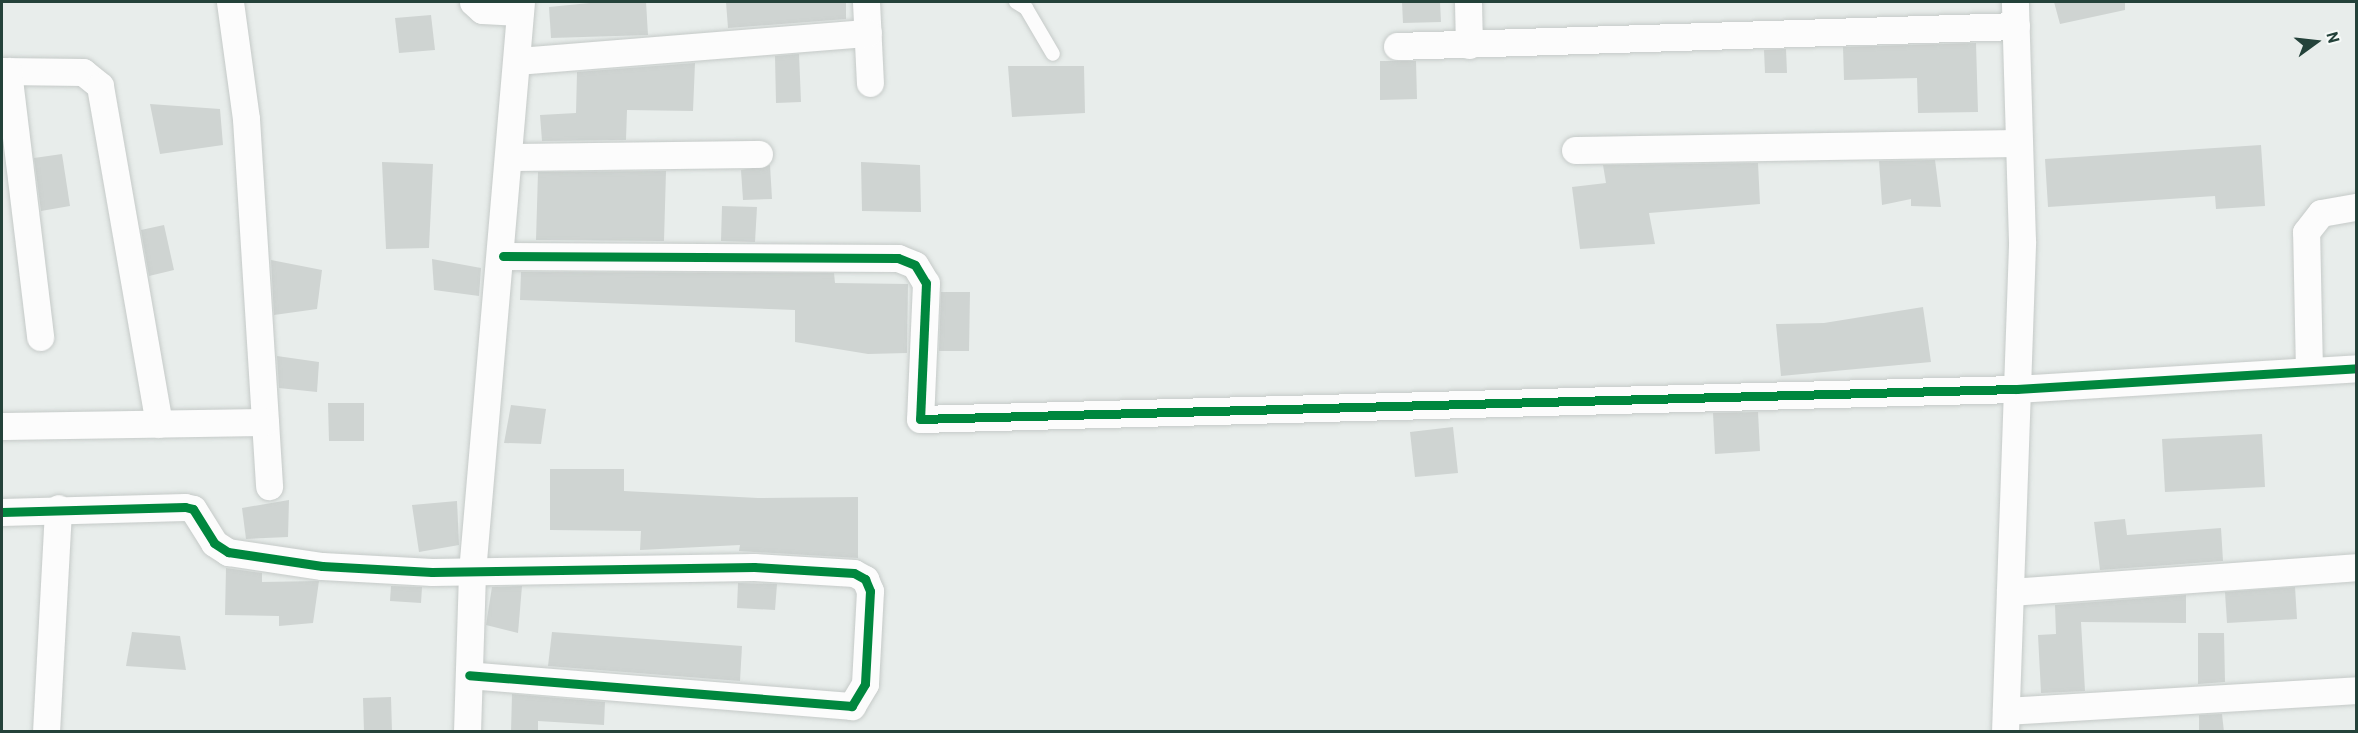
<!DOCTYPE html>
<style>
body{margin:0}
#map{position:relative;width:2358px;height:733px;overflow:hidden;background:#e8edeb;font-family:Barlow,sans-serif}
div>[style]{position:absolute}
.building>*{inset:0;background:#cfd4d2}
.roads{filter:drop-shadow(0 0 2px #c5cac8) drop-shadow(0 0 2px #c5cac8)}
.service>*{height:14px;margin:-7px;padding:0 7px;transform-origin:7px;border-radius:7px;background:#fcfcfc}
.minor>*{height:27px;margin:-13.5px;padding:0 13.5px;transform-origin:13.5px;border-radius:13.5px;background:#fcfcfc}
.cycleway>*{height:9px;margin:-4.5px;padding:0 4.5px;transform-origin:4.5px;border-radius:4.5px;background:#00873e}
span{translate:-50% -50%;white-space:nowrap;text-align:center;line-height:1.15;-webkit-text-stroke:5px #f7fbf9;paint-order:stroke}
.frame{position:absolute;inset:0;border:3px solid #24423a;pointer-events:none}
.north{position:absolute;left:2286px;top:12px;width:60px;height:60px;-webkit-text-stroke:4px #f7fbf9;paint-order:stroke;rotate:75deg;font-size:16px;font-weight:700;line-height:24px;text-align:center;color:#24423a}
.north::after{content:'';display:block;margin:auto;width:21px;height:27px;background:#24423a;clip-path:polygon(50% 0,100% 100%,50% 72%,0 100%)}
</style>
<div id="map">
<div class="building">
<i style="clip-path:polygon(600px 2px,646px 2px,648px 35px,551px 38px,549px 7px)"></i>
<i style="clip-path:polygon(726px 2px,846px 2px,846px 19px,728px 28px)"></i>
<i style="clip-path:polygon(1402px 2px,1440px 2px,1441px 22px,1403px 23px)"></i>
<i style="clip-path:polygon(2054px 2px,2125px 2px,2125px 10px,2060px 24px)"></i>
<i style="clip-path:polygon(431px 15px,435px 50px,399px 53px,395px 18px)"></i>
<i style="clip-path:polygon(1976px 43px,1978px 112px,1918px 113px,1917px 78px,1844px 80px,1843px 47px)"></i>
<i style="clip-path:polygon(1786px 49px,1787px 73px,1765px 73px,1764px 50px)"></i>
<i style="clip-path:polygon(799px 54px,801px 102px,776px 103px,775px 56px)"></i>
<i style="clip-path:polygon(1380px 61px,1416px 61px,1417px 99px,1380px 100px)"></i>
<i style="clip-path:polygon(695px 63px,693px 111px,627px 110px,626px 140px,542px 141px,540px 115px,576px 113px,577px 72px)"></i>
<i style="clip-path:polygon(1008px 66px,1084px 66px,1085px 113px,1012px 117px)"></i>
<i style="clip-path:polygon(150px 104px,220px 109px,223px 145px,160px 154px)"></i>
<i style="clip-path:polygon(2261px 145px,2265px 206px,2216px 209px,2215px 196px,2048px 207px,2045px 159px)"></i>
<i style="clip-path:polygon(62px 154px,70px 206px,41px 211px,34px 158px)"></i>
<i style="clip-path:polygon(1935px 160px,1941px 207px,1911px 206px,1911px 199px,1882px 205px,1879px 161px)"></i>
<i style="clip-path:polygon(382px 162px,433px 164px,429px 248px,386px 249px)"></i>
<i style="clip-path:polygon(861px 162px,920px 165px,921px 212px,862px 211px)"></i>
<i style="clip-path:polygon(1758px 163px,1760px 204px,1649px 213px,1655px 244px,1580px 249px,1572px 187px,1606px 183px,1603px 165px)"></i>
<i style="clip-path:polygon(770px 165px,772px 199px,743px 200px,741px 170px)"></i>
<i style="clip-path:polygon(666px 171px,664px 241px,536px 240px,538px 172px)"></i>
<i style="clip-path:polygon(722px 206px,757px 207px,755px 242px,721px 241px)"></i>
<i style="clip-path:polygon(164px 225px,174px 270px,149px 276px,141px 230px)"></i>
<i style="clip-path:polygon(432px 259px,481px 268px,479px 296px,434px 290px)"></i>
<i style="clip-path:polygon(271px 260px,322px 270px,317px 309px,274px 315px)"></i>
<i style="clip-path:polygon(521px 272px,834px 273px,835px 283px,908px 284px,907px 353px,868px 354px,795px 342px,795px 310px,520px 300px)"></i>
<i style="clip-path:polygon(941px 292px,970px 292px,969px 351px,939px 351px)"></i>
<i style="clip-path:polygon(1923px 307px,1931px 362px,1781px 376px,1776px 324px,1824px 323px)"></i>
<i style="clip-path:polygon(277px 356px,319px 362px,317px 392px,279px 388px)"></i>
<i style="clip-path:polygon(328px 403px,364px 403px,364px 441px,329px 441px)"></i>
<i style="clip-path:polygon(511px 405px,546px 409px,541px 444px,504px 443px)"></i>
<i style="clip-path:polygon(1758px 412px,1760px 451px,1715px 454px,1713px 413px)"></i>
<i style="clip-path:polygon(1453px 427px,1458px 473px,1415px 477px,1410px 432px)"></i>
<i style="clip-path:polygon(2262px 434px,2265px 487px,2165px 492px,2162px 439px)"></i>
<i style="clip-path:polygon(550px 469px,624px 469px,624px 491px,758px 498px,858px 497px,858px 558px,739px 551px,740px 545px,640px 550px,641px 531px,550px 530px)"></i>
<i style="clip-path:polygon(289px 500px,288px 537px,246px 539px,242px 508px)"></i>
<i style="clip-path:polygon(457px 501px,459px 545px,419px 552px,412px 505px)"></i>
<i style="clip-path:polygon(2125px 519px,2127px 535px,2221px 528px,2223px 561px,2100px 570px,2094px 522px)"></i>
<i style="clip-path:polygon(226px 568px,262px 573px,262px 582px,319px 581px,313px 623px,279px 626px,279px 616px,225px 615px)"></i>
<i style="clip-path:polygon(738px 583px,777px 584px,775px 610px,737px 608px)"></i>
<i style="clip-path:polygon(391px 586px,422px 587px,421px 603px,390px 601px)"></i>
<i style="clip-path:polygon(522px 586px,518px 633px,486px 625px,492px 587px)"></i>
<i style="clip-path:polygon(2295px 587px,2297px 619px,2227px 623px,2225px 592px)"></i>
<i style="clip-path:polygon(2186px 595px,2186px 623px,2081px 622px,2085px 691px,2041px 693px,2038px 635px,2056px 634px,2055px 605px)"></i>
<i style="clip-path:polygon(132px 632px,180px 636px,186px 670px,126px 666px)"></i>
<i style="clip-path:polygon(552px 632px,742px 646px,740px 681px,548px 666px)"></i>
<i style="clip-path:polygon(2198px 633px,2224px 633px,2225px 682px,2198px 684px)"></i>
<i style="clip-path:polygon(512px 694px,605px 702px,604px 725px,538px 721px,538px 732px,511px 732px)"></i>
<i style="clip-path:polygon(391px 697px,392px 732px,364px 732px,363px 698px)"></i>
<i style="clip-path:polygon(2222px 714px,2224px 732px,2199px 732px,2199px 715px)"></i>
</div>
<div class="roads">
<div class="service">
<i style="left:1016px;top:2px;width:12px;rotate:31deg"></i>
<i style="left:1026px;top:8px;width:53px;rotate:59.6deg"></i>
</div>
<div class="minor">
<i style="left:230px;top:2px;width:118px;rotate:82.2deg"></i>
<i style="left:246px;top:119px;width:368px;rotate:86.4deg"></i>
<i style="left:473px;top:2px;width:12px;rotate:42deg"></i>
<i style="left:482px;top:10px;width:38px;rotate:3deg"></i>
<i style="left:866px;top:2px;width:81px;rotate:87.2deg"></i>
<i style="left:1468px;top:2px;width:43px;rotate:88.7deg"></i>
<i style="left:1397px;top:46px;width:619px;rotate:-1.85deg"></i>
<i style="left:517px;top:61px;width:352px;rotate:-4.6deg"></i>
<i style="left:2px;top:71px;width:81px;rotate:0.7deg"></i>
<i style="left:83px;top:72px;width:22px;rotate:39deg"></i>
<i style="left:100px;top:86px;width:343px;rotate:80.1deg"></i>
<i style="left:8px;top:71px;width:268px;rotate:83.1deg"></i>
<i style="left:1575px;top:150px;width:444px;rotate:-0.9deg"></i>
<i style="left:509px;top:157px;width:250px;rotate:-0.7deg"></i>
<i style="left:503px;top:256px;width:395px;rotate:0.3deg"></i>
<i style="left:898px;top:258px;width:18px;rotate:22deg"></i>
<i style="left:915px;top:265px;width:21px;rotate:59deg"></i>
<i style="left:926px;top:283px;width:136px;rotate:92.5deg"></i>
<i style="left:920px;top:419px;width:1097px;rotate:-1.57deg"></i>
<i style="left:2017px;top:389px;width:340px;rotate:-3.5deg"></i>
<i style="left:2309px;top:371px;width:139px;rotate:-91.2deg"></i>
<i style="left:2306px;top:232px;width:24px;rotate:-52deg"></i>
<i style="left:2321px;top:213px;width:36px;rotate:-10deg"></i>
<i style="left:2px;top:426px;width:263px;rotate:-0.9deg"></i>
<i style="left:2px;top:512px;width:183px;rotate:-1.6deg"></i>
<i style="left:185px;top:507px;width:8px;rotate:14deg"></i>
<i style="left:193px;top:509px;width:40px;rotate:58deg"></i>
<i style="left:214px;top:543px;width:17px;rotate:33deg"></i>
<i style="left:228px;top:552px;width:95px;rotate:8.5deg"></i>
<i style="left:322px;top:566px;width:110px;rotate:3.1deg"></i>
<i style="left:432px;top:572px;width:322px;rotate:-0.9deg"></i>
<i style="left:754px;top:567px;width:100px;rotate:3.4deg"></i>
<i style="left:854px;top:573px;width:13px;rotate:29deg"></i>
<i style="left:865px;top:579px;width:13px;rotate:67deg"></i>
<i style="left:870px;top:591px;width:93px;rotate:93.1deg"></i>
<i style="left:865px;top:684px;width:26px;rotate:121deg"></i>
<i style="left:852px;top:706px;width:384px;rotate:-175.4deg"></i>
<i style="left:2010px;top:592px;width:347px;rotate:-4.1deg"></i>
<i style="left:2006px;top:711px;width:351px;rotate:-3.4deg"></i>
<i style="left:46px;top:732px;width:224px;rotate:-86.9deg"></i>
<i style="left:467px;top:732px;width:160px;rotate:-88.2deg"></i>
<i style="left:472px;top:572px;width:572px;rotate:-85.09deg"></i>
<i style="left:2005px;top:732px;width:491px;rotate:-88deg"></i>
<i style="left:2022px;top:241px;width:239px;rotate:-91.7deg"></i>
</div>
</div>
<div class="cycleway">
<i style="left:503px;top:256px;width:395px;rotate:0.3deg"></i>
<i style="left:898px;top:258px;width:18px;rotate:22deg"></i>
<i style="left:915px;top:265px;width:21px;rotate:59deg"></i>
<i style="left:926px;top:283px;width:136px;rotate:92.5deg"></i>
<i style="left:920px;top:419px;width:1097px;rotate:-1.57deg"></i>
<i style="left:2017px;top:389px;width:340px;rotate:-3.5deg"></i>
<i style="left:2px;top:512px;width:183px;rotate:-1.6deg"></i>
<i style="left:185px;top:507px;width:8px;rotate:14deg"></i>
<i style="left:193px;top:509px;width:40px;rotate:58deg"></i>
<i style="left:214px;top:543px;width:17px;rotate:33deg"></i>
<i style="left:228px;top:552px;width:95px;rotate:8.5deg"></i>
<i style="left:322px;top:566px;width:110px;rotate:3.1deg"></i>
<i style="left:432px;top:572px;width:322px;rotate:-0.9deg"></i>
<i style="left:754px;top:567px;width:100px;rotate:3.4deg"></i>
<i style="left:854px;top:573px;width:13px;rotate:29deg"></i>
<i style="left:865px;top:579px;width:13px;rotate:67deg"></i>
<i style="left:870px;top:591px;width:93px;rotate:93.1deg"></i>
<i style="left:865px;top:684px;width:26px;rotate:121deg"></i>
<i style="left:852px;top:706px;width:384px;rotate:-175.4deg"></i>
</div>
<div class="frame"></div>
<div class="north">N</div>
</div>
